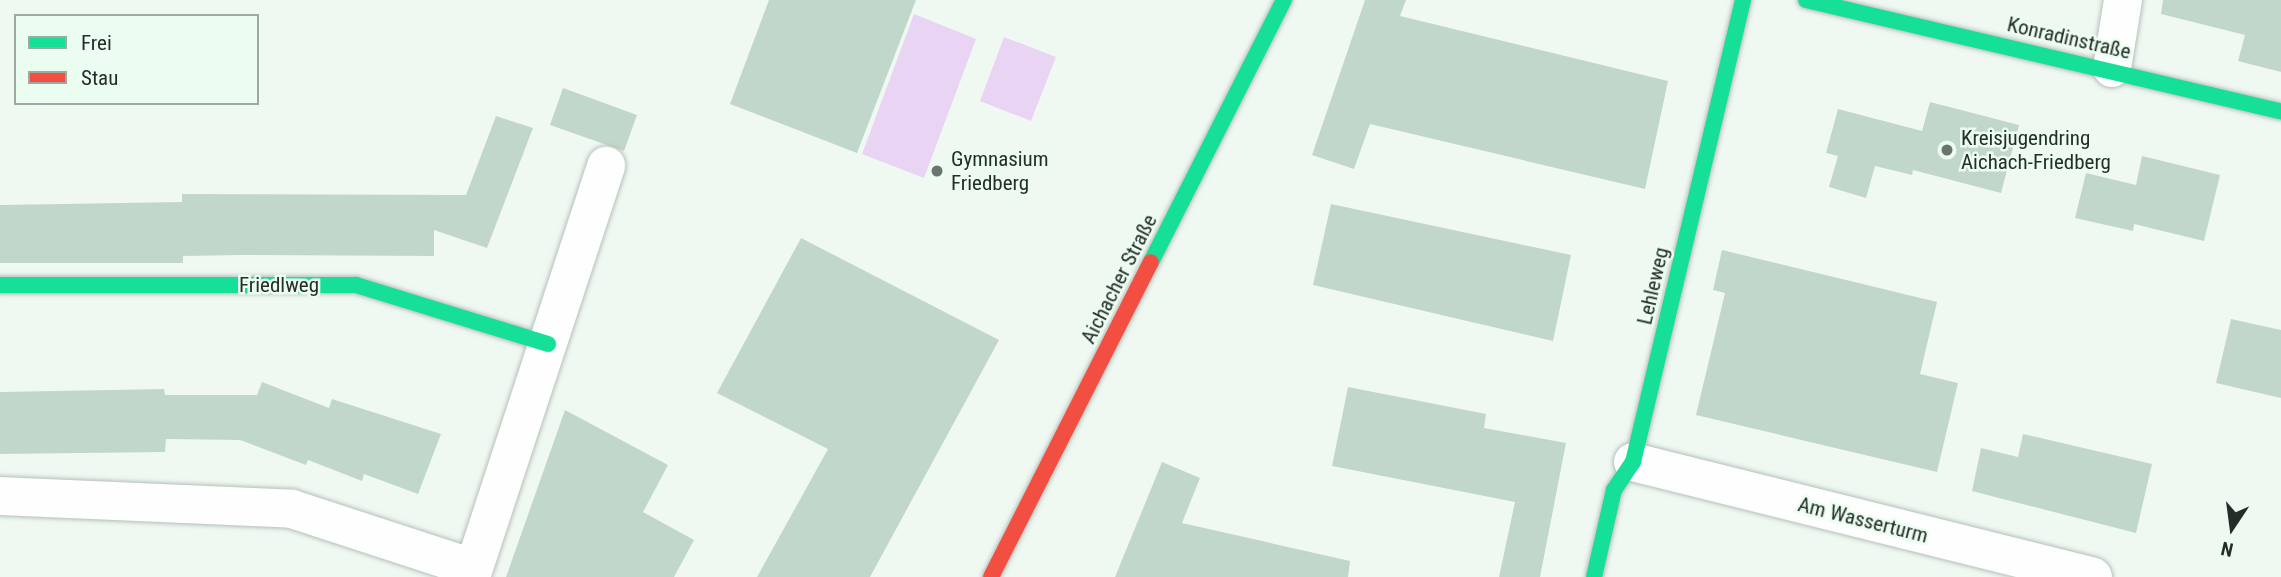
<!DOCTYPE html>
<meta charset="utf-8">
<style>
body{margin:0}
#map{position:relative;width:2281px;height:577px;overflow:hidden;background:#eff9f2;font-family:"Roboto Condensed",sans-serif}
div>[style]{position:absolute}
.green>*{inset:0;background:#ead4f4}
.building>*{inset:0;background:#c2d7cb}
.roads{filter:drop-shadow(0 0 2px #b7bfba) drop-shadow(0 0 2px #b7bfba)}
.street>*{height:38px;margin:-19px;padding:0 19px;transform-origin:19px;border-radius:19px;background:#fdfefd}
.fast>*{height:16px;margin:-8px;padding:0 8px;transform-origin:8px;border-radius:8px;background:#16e098}
.jam>*{height:16px;margin:-8px;padding:0 8px;transform-origin:8px;border-radius:8px;background:#f24e42}
.dots>*{width:19px;height:19px;translate:-50% -50%;box-sizing:border-box;border:4px solid #ebfdf1;border-radius:50%}
span{translate:-50% -50%;white-space:nowrap;text-align:center;line-height:1.15;-webkit-text-stroke:5px #ebfdf1;paint-order:stroke}
.street-label{font-size:21px;color:#262d28}
.poi-label{font-size:21px;color:#262d28}
.left{translate:0 -50%;text-align:left}
.legend{position:absolute;left:14px;top:14px;width:245px;height:91px;box-sizing:border-box;background:#ebfdf1;border:2px solid #9caaa1;margin:0;padding:9px 12px;list-style:none;font-size:21px;color:#262d28}
.legend li{display:flex;align-items:center;gap:14px;height:35px}
.legend b{width:35px;border:2px solid #9caaa1}
.north{position:absolute;left:2197px;top:493px;width:70px;height:70px;-webkit-text-stroke:5px #ebfdf1;paint-order:stroke;rotate:193deg;font-size:19px;font-weight:700;line-height:28px;text-align:center;color:#262d28}
.north::after{content:'';display:block;margin:auto;width:24px;height:32px;background:#262d28;clip-path:polygon(50% 0,100% 100%,50% 72%,0 100%)}
</style>
<div id="map">
<div class="green">
<i style="clip-path:polygon(914px 14px,976px 39px,924px 178px,862px 154px)"></i>
<i style="clip-path:polygon(1004px 37px,1056px 57px,1031px 121px,980px 101px)"></i>
</div>
<div class="building">
<i style="clip-path:polygon(769px 0,916px 0,857px 153px,730px 104px)"></i>
<i style="clip-path:polygon(1365px 0,1406px 0,1400px 16px,1668px 81px,1645px 189px,1370px 124px,1354px 169px,1312px 155px)"></i>
<i style="clip-path:polygon(2163px 0,2281px 0,2281px 72px,2238px 61px,2245px 35px,2161px 14px)"></i>
<i style="clip-path:polygon(563px 88px,637px 115px,624px 151px,550px 125px)"></i>
<i style="clip-path:polygon(1930px 102px,2019px 125px,2001px 193px,1913px 170px,1912px 175px,1875px 166px,1866px 198px,1829px 187px,1838px 156px,1826px 153px,1838px 109px,1922px 131px)"></i>
<i style="clip-path:polygon(496px 116px,533px 128px,487px 248px,434px 230px,434px 256px,240px 255px,183px 256px,183px 263px,0 263px,0 205px,182px 202px,182px 194px,466px 195px)"></i>
<i style="clip-path:polygon(2142px 156px,2220px 175px,2204px 241px,2134px 224px,2133px 231px,2075px 218px,2086px 173px,2136px 185px)"></i>
<i style="clip-path:polygon(1331px 204px,1571px 255px,1553px 341px,1313px 285px)"></i>
<i style="clip-path:polygon(801px 238px,999px 340px,870px 577px,757px 577px,828px 449px,717px 393px)"></i>
<i style="clip-path:polygon(1722px 250px,1937px 302px,1920px 374px,1958px 383px,1937px 472px,1696px 415px,1725px 293px,1713px 290px)"></i>
<i style="clip-path:polygon(2231px 319px,2281px 330px,2281px 398px,2216px 383px)"></i>
<i style="clip-path:polygon(262px 382px,329px 408px,332px 399px,441px 434px,418px 494px,364px 474px,362px 481px,308px 460px,306px 465px,240px 440px,166px 439px,165px 452px,0 454px,0 392px,164px 389px,165px 395px,257px 395px)"></i>
<i style="clip-path:polygon(1348px 387px,1486px 414px,1484px 428px,1566px 443px,1540px 577px,1499px 577px,1515px 502px,1332px 466px)"></i>
<i style="clip-path:polygon(565px 410px,668px 465px,643px 512px,694px 540px,674px 577px,506px 577px)"></i>
<i style="clip-path:polygon(2023px 434px,2152px 464px,2136px 533px,1972px 491px,1981px 448px,2018px 457px)"></i>
<i style="clip-path:polygon(1162px 462px,1200px 478px,1182px 523px,1350px 561px,1348px 577px,1115px 577px)"></i>
</div>
<div class="roads">
<div class="street">
<i style="left:2112px;top:68px;width:69px;rotate:-80.8deg"></i>
<i style="left:1633px;top:462px;width:474px;rotate:14deg"></i>
<i style="left:0;top:496px;width:292px;rotate:2.5deg"></i>
<i style="left:292px;top:509px;width:190px;rotate:18.1deg"></i>
<i style="left:471px;top:577px;width:433px;rotate:-71.8deg"></i>
</div>
<div class="fast">
<i style="left:1806px;top:0;width:488px;rotate:13.2deg"></i>
<i style="left:1151px;top:262px;width:294px;rotate:-63.1deg"></i>
<i style="left:0;top:285px;width:356px"></i>
<i style="left:356px;top:285px;width:201px;rotate:17.1deg"></i>
<i style="left:1594px;top:577px;width:89px;rotate:-77.1deg"></i>
<i style="left:1614px;top:490px;width:34px;rotate:-56deg"></i>
<i style="left:1633px;top:462px;width:475px;rotate:-76.6deg"></i>
</div>
<div class="jam">
<i style="left:991px;top:577px;width:353px;rotate:-63.1deg"></i>
</div>
</div>
<div class="dots">
<i style="left:1947px;top:150px;background:#6c746f"></i>
<i style="left:937px;top:171px;background:#6c746f"></i>
</div>
<div class="street-label">
<span style="left:2069px;top:38px;rotate:13deg">Konradinstraße</span>
<span style="left:1119px;top:279px;rotate:-63deg">Aichacher Straße</span>
<span style="left:279px;top:285px">Friedlweg</span>
<span style="left:1653px;top:286px;rotate:-77deg">Lehleweg</span>
<span style="left:1863px;top:520px;rotate:14deg">Am Wasserturm</span>
</div>
<div class="poi-label">
<span class="left" style="left:1961px;top:150px">Kreisjugendring<br>Aichach-Friedberg</span>
<span class="left" style="left:951px;top:171px">Gymnasium<br>Friedberg</span>
</div>
<ul class="legend">
<li><b style="height:9px;background:#16e098"></b>Frei</li>
<li><b style="height:9px;background:#f24e42"></b>Stau</li>
</ul>
<div class="north">N</div>
</div>
